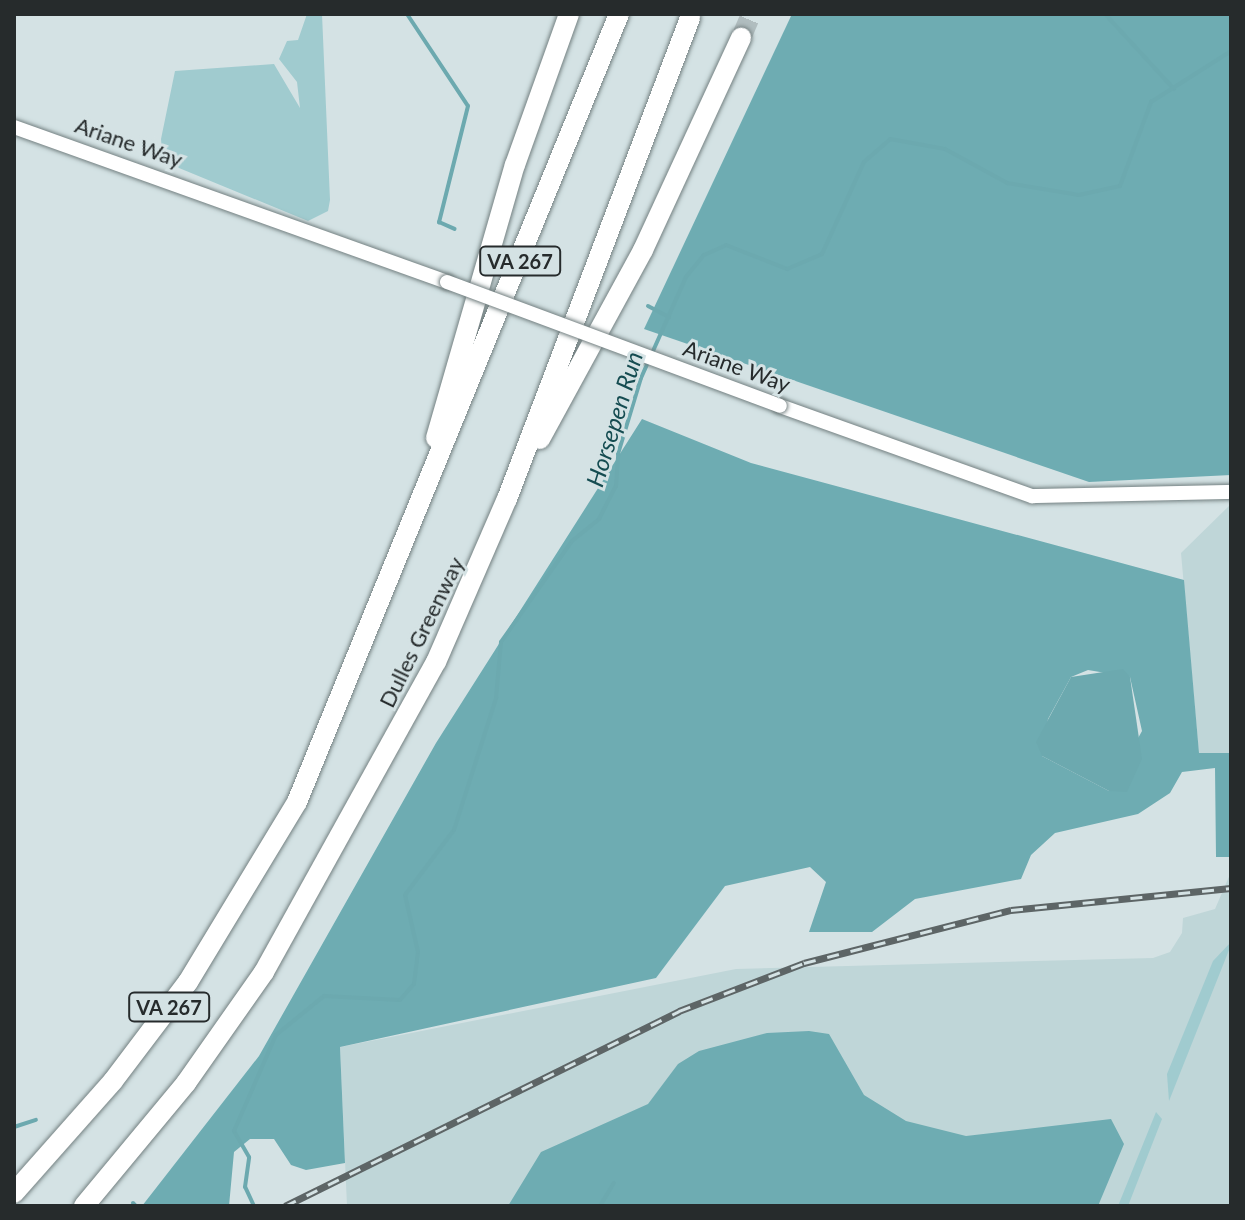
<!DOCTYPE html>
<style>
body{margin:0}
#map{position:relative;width:1245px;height:1220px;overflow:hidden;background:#d4e2e4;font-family:Lato,sans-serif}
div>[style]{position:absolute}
.built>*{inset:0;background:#bfd6d8}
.green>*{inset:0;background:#a0cbcf}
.forest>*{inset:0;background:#6eacb2}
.water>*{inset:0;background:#6ca9af}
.stream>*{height:4px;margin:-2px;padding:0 2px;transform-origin:2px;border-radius:2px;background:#6ca9af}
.highway-tunnel>*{height:20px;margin-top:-10px;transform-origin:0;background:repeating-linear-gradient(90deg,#b1bdbf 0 20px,transparent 0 30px)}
.roads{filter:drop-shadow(0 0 2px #738081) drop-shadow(0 0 2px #738081)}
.minor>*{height:14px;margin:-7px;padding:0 7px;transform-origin:7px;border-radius:7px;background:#fff}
.highway>*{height:20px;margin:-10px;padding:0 10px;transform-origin:10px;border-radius:10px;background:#fff}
.rail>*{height:7px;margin-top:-3.5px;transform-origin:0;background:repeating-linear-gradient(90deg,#d4e2e4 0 12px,#5d6566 0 24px);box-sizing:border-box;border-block:2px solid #5d6566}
.bridges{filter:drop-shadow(0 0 2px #738081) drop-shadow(0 0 2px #738081)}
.minor-bridge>*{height:14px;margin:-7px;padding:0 7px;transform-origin:7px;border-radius:7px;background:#fff}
span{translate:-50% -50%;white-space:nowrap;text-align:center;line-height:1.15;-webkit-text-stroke:6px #d4e2e4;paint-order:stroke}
.shield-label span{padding:2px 6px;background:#d4e2e4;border:2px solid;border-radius:6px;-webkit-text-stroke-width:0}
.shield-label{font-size:20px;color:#262b2c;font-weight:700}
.street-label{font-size:22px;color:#262b2c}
.water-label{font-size:24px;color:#154c51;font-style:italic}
.frame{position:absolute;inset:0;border:16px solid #262b2c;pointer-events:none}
</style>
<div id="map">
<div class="built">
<i style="clip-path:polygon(1231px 504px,1231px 753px,1199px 754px,1181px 553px)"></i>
<i style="clip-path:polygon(1231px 872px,1231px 1206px,347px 1206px,340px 1047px,736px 969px,1153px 958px,1170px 952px,1182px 933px,1183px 918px,1215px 909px)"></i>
</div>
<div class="green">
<i style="clip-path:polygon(307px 14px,322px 14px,330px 200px,328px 211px,308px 221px,179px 168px,162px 151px,161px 139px,175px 71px,274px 64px,300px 108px,297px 82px,279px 59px,287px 41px,298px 40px)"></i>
<i style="clip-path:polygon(1231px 942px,1231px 945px,1169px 1101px,1167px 1074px,1213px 961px)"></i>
<i style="clip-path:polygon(1156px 1112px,1162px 1119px,1128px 1206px,1118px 1206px)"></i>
</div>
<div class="forest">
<i style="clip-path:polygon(792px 14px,1231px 14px,1231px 475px,1089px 482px,644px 329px)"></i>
<i style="clip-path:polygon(evenodd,642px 419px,751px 463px,1184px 580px,1199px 753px,1231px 753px,1231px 857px,1216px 857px,1215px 768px,1182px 772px,1170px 793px,1138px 814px,1055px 833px,1031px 855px,1021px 879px,915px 899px,872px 932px,809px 932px,826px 882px,810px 867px,725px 886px,656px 978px,340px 1047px,345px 1163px,306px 1170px,291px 1165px,274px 1139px,250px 1139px,234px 1152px,229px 1206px,142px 1206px,259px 1056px,436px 743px,642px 419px,1088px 670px,1130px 677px,1142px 731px,1109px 791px,1042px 756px,1048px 719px,1071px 677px,1088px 670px)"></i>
<i style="clip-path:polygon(809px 1031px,829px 1034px,864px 1095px,906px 1121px,966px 1136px,1111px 1119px,1124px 1144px,1098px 1206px,508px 1206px,541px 1152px,648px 1104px,678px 1064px,699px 1051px,767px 1033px)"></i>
</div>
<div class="water">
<i style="clip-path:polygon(1123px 669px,1130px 677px,1142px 759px,1127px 792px,1109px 791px,1042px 756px,1036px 742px,1071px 677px)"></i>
</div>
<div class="stream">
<i style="left:407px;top:14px;width:110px;rotate:56.5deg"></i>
<i style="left:468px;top:106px;width:120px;rotate:104deg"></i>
<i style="left:439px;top:222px;width:17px;rotate:24deg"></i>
<i style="left:1105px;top:14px;width:102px;rotate:47.4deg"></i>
<i style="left:648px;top:306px;width:24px;rotate:28deg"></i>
<i style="left:14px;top:1127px;width:23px;rotate:-18deg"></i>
<i style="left:133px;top:1203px;width:4px;rotate:45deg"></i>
<i style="left:254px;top:1206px;width:21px;rotate:-115deg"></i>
<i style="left:245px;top:1187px;width:30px;rotate:-82deg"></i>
<i style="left:249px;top:1157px;width:30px;rotate:-120deg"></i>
<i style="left:234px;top:1131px;width:105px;rotate:-66.4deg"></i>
<i style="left:276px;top:1035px;width:62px;rotate:-39.1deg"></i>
<i style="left:324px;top:996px;width:76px;rotate:3deg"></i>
<i style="left:400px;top:1000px;width:21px;rotate:-49deg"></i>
<i style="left:414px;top:984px;width:32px;rotate:-83deg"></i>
<i style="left:418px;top:952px;width:58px;rotate:-102.8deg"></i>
<i style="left:405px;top:895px;width:81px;rotate:-53deg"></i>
<i style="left:454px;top:830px;width:139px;rotate:-72.3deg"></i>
<i style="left:496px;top:698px;width:56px;rotate:-84.9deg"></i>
<i style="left:501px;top:642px;width:123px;rotate:-54.9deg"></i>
<i style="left:572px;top:541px;width:35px;rotate:-39deg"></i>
<i style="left:599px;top:519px;width:37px;rotate:-63deg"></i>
<i style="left:616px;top:486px;width:32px;rotate:-86deg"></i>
<i style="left:618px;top:454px;width:79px;rotate:-73.2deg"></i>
<i style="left:641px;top:378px;width:111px;rotate:-66deg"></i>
<i style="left:686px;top:277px;width:28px;rotate:-51deg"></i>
<i style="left:704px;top:255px;width:24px;rotate:-24deg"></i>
<i style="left:726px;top:245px;width:66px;rotate:21.5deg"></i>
<i style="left:787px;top:269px;width:38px;rotate:-23deg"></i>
<i style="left:822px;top:254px;width:101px;rotate:-65.5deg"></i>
<i style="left:864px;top:162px;width:35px;rotate:-41deg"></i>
<i style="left:890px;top:139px;width:56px;rotate:10.3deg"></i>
<i style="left:945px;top:149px;width:71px;rotate:28.7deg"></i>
<i style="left:1007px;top:183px;width:73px;rotate:9.5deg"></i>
<i style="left:1079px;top:195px;width:42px;rotate:-12.4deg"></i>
<i style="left:1120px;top:186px;width:90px;rotate:-69.7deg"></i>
<i style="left:1151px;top:102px;width:95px;rotate:-32.5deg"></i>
<i style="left:600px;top:1206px;width:27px;rotate:-59deg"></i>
</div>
<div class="highway-tunnel">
<i style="left:741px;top:38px;width:26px;rotate:-67deg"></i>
</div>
<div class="roads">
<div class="minor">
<i style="left:14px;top:127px;width:460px;rotate:19.7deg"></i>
<i style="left:780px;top:406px;width:268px;rotate:19.7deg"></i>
<i style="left:1032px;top:496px;width:199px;rotate:-1.2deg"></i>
</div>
<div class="highway">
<i style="left:436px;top:438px;width:284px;rotate:-73.9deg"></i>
<i style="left:515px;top:165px;width:160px;rotate:-70.3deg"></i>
<i style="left:540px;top:439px;width:215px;rotate:-61.4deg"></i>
<i style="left:643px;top:250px;width:234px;rotate:-65.2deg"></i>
<i style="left:14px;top:1193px;width:149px;rotate:-48.5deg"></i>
<i style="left:113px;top:1081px;width:124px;rotate:-52.9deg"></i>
<i style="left:188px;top:982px;width:210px;rotate:-58.8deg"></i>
<i style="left:297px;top:802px;width:851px;rotate:-67.77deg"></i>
<i style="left:84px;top:1206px;width:160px;rotate:-50.3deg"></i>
<i style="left:186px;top:1083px;width:136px;rotate:-54.9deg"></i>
<i style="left:264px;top:972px;width:355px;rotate:-61deg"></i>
<i style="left:436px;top:662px;width:178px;rotate:-66.5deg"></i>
<i style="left:507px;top:499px;width:515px;rotate:-69.17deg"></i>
</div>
</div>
<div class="rail">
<i style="left:285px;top:1206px;width:440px;rotate:-26.3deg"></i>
<i style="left:679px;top:1011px;width:134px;rotate:-21deg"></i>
<i style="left:804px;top:963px;width:214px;rotate:-14.4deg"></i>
<i style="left:1011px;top:910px;width:221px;rotate:-5.7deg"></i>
</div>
<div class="bridges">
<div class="minor-bridge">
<i style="left:447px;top:282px;width:355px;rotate:20.4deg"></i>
</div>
</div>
<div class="shield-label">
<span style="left:520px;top:261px">VA 267</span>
<span style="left:169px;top:1007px">VA 267</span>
</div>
<div class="street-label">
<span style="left:129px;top:142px;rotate:19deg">Ariane Way</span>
<span style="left:737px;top:366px;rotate:20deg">Ariane Way</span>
<span style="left:421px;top:632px;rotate:-64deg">Dulles Greenway</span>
</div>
<div class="water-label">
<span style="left:614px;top:419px;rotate:-73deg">Horsepen Run</span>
</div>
<div class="frame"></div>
</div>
